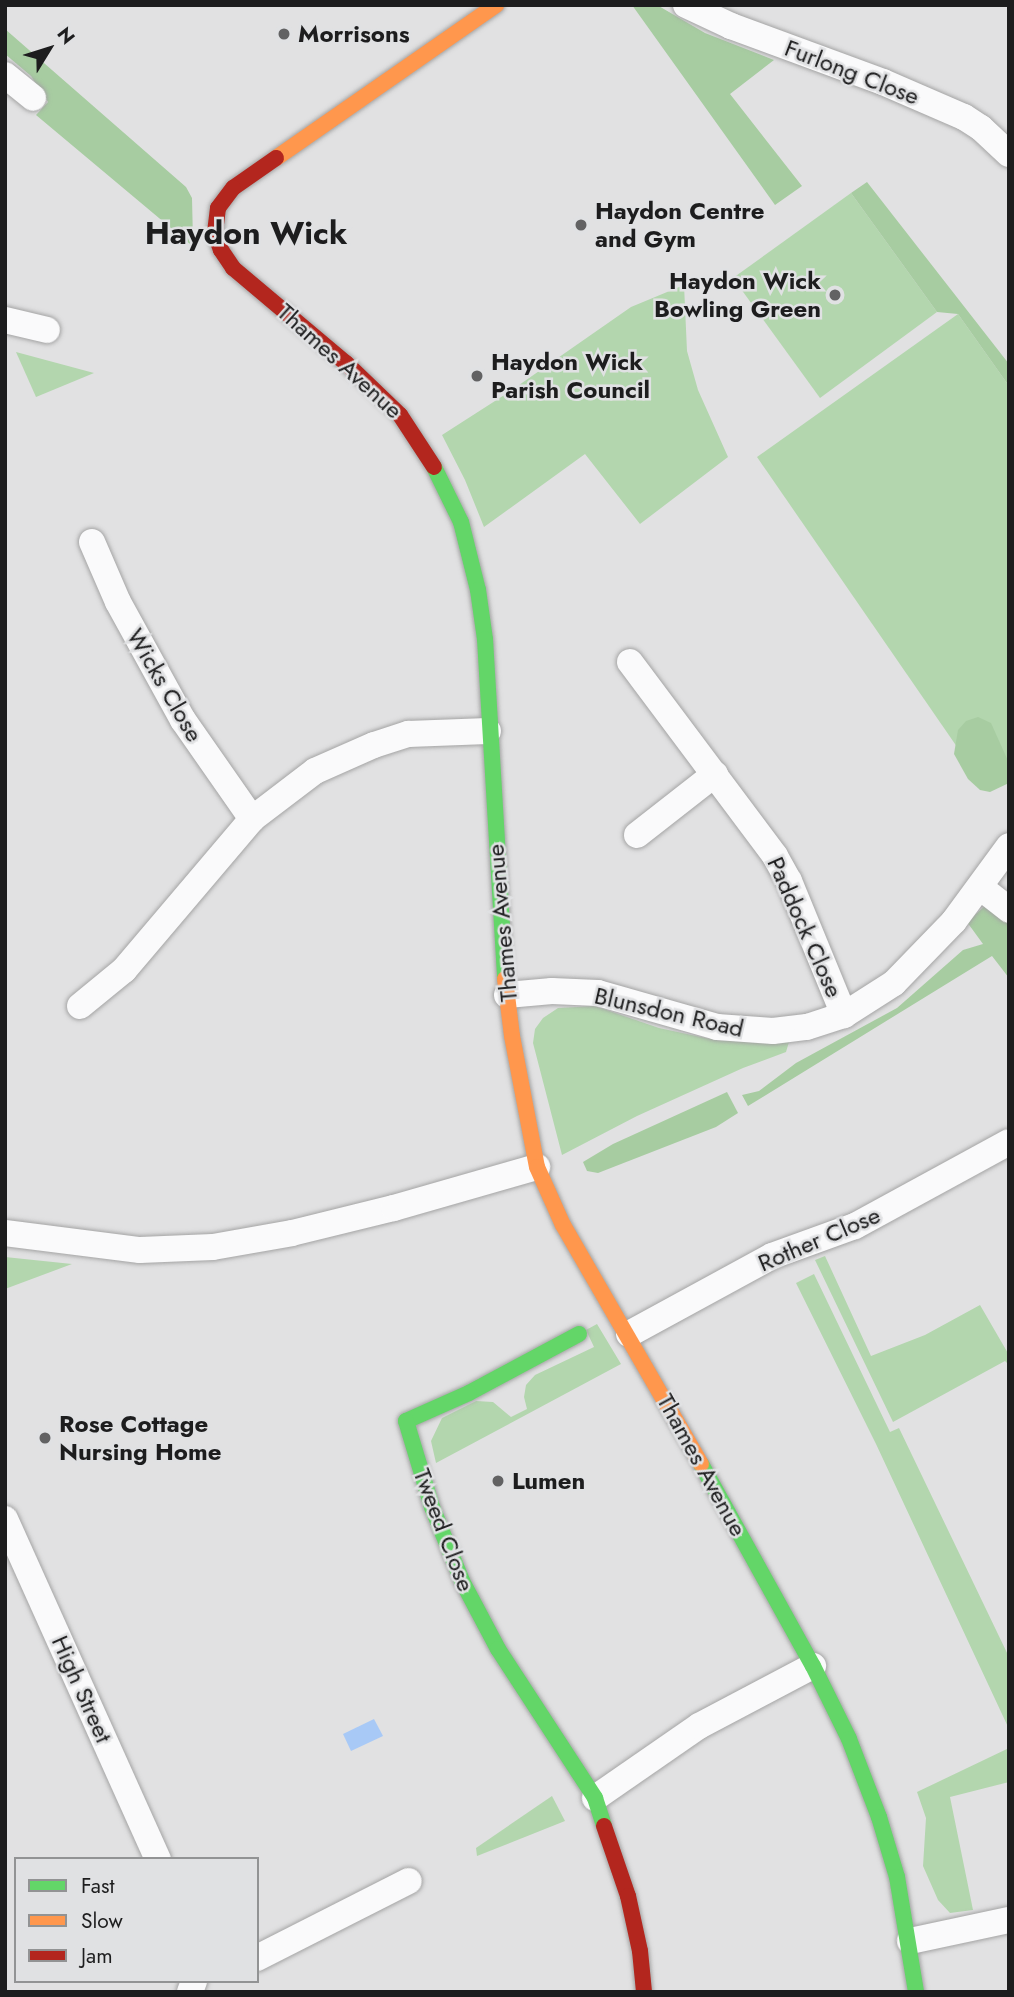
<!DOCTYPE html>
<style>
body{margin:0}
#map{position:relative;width:1014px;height:1997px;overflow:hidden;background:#e1e1e2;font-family:Jost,sans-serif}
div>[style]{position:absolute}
.green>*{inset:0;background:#b3d6ae}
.forest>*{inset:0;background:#a7cca1}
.water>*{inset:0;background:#a8c9f6}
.roads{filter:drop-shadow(0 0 2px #a4a4a4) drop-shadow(0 0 2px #a4a4a4)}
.street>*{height:26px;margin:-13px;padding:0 13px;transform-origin:13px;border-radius:13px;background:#fafafb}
.fast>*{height:16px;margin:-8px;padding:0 8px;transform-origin:8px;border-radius:8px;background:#63d668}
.slow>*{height:16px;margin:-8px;padding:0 8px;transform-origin:8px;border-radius:8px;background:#ff974d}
.jam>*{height:16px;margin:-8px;padding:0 8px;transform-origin:8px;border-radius:8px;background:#b3261e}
.dots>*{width:19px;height:19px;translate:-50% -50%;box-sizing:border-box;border:4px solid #e0e1e3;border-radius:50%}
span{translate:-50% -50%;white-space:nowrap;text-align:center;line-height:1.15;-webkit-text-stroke:5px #e0e1e3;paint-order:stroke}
.poi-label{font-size:24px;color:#1d1d1e;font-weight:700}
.left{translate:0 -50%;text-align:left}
.right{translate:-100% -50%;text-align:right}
.street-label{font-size:24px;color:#1d1d1e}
.district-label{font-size:32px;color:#1d1d1e;font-weight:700}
.frame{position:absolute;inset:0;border:7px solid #1d1d1e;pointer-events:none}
.legend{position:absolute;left:14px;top:1857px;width:245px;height:126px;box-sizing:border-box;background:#e0e1e3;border:2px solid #929394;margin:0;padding:9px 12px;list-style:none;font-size:21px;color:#1d1d1e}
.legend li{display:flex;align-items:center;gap:14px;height:35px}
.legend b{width:35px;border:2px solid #929394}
.north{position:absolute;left:14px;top:14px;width:70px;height:70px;-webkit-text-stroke:5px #e0e1e3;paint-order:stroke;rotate:52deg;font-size:19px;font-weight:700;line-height:28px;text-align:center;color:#1d1d1e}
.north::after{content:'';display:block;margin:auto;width:24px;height:32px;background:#1d1d1e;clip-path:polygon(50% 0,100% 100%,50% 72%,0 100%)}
</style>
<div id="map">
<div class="green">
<i style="clip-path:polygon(851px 193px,937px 312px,820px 398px,733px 278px)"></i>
<i style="clip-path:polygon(684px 285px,687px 351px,698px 390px,728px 457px,640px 524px,585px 454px,484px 527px,465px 480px,442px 435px,509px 392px,631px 307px)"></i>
<i style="clip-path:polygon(958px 314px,1009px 386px,1009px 764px,984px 786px,757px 457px)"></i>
<i style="clip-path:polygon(16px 352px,94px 373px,36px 397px)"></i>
<i style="clip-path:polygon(595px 1006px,659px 1028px,715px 1040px,789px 1042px,786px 1052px,743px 1068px,637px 1116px,562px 1155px,533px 1043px,535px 1029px,543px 1018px,558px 1008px)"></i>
<i style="clip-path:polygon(825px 1256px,871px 1356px,925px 1335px,980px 1305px,1009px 1355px,1009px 1365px,1005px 1361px,893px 1422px,815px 1260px)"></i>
<i style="clip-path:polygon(5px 1257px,72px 1264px,5px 1289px)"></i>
<i style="clip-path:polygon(814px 1274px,890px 1432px,899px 1428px,1009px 1657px,1009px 1729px,876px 1444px,796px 1283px)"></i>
<i style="clip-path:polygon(597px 1324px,621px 1364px,436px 1463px,431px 1441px,442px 1418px,476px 1401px,493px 1402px,511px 1417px,527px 1409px,524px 1397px,526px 1385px,535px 1375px,594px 1347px,586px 1330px)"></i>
<i style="clip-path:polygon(1009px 1748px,1009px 1782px,950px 1797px,973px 1910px,950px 1913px,938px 1900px,923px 1866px,926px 1818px,917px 1792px)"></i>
<i style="clip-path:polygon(552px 1796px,565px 1821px,477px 1856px,476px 1848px)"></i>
</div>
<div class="forest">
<i style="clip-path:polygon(632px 5px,657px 5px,705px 33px,774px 60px,730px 94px,802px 186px,775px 205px)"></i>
<i style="clip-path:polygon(5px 29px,186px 187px,192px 198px,193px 241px,190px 244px,36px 115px,48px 102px,31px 76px,5px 54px)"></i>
<i style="clip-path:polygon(867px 182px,1009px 364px,1009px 386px,958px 314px,937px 312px,851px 193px)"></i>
<i style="clip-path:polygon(978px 717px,991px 723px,1009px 763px,1009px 783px,990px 792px,980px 790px,968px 779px,954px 754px,958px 730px,966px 721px)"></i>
<i style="clip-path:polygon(1009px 895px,1009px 978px,992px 956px,748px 1106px,742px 1095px,759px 1091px,796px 1063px,897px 1008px,963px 950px,983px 944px,967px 922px,986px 905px)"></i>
<i style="clip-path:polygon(727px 1092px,738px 1113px,716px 1127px,598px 1173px,587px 1171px,583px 1162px,613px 1144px)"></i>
</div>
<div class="water">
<i style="clip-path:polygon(374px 1719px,383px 1736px,351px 1751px,343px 1734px)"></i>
</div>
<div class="roads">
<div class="street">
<i style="left:686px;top:5px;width:50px;rotate:25deg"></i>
<i style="left:731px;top:26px;width:162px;rotate:20.2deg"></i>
<i style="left:883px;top:82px;width:88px;rotate:23.4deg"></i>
<i style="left:964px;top:117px;width:20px;rotate:33deg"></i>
<i style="left:981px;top:128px;width:38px;rotate:43deg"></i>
<i style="left:5px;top:75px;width:36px;rotate:39deg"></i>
<i style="left:5px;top:320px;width:43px;rotate:13.4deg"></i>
<i style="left:92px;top:542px;width:65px;rotate:66.6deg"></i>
<i style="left:118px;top:602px;width:135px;rotate:61.2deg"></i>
<i style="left:183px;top:720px;width:121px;rotate:55.1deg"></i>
<i style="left:252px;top:819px;width:79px;rotate:-37.3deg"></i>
<i style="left:315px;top:771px;width:64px;rotate:-23.8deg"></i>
<i style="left:374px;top:745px;width:36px;rotate:-18deg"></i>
<i style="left:408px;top:734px;width:80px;rotate:-2.1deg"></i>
<i style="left:630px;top:662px;width:242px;rotate:53.2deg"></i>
<i style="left:775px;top:856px;width:29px;rotate:61deg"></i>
<i style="left:789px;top:881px;width:145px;rotate:67.7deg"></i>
<i style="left:637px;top:835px;width:99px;rotate:-38deg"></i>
<i style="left:980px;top:887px;width:37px;rotate:38deg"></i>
<i style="left:507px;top:995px;width:45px;rotate:-5.1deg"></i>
<i style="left:552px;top:991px;width:46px;rotate:2.5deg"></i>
<i style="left:598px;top:993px;width:124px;rotate:15.9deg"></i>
<i style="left:717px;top:1027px;width:56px;rotate:4.1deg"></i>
<i style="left:773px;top:1031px;width:34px;rotate:-7deg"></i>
<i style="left:807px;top:1027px;width:39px;rotate:-18deg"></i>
<i style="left:844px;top:1015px;width:59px;rotate:-32.6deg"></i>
<i style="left:894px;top:983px;width:86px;rotate:-45.9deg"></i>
<i style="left:954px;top:921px;width:93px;rotate:-53.7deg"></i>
<i style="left:80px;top:1006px;width:57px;rotate:-39.3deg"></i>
<i style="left:124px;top:970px;width:198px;rotate:-49.7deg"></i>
<i style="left:5px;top:1233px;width:136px;rotate:7.2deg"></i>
<i style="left:140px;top:1250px;width:73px;rotate:-2.4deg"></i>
<i style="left:213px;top:1247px;width:80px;rotate:-10deg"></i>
<i style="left:292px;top:1233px;width:105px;rotate:-13.8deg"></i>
<i style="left:394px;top:1208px;width:149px;rotate:-16deg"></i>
<i style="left:629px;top:1334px;width:163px;rotate:-28.6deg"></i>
<i style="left:772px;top:1256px;width:88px;rotate:-19.9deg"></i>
<i style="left:855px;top:1226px;width:175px;rotate:-28.6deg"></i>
<i style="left:5px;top:1519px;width:373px;rotate:65.8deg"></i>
<i style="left:595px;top:1798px;width:126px;rotate:-34.7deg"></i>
<i style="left:699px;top:1726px;width:129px;rotate:-27.8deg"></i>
<i style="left:910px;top:1941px;width:101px;rotate:-12deg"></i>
<i style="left:257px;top:1958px;width:170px;rotate:-26.9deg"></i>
<i style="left:190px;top:1992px;width:12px;rotate:-70deg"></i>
</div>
<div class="fast">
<i style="left:434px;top:467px;width:61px;rotate:63.9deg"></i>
<i style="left:461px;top:522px;width:70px;rotate:76deg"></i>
<i style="left:478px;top:590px;width:49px;rotate:81.9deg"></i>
<i style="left:485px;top:639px;width:341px;rotate:86.6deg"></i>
<i style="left:579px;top:1334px;width:125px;rotate:151.8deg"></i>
<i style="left:469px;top:1393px;width:69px;rotate:156deg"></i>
<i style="left:406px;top:1421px;width:90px;rotate:73.2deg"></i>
<i style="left:432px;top:1507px;width:80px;rotate:67.9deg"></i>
<i style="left:462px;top:1581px;width:77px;rotate:62.1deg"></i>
<i style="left:498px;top:1649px;width:178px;rotate:56.9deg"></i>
<i style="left:595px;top:1798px;width:29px;rotate:72deg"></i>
<i style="left:701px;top:1464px;width:231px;rotate:61deg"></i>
<i style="left:813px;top:1666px;width:81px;rotate:63.7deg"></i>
<i style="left:849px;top:1739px;width:84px;rotate:69deg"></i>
<i style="left:879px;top:1817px;width:63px;rotate:73.3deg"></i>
<i style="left:897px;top:1877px;width:117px;rotate:80.6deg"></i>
</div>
<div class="slow">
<i style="left:276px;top:158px;width:268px;rotate:-34.8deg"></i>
<i style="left:505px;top:979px;width:57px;rotate:83deg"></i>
<i style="left:512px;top:1036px;width:133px;rotate:79.2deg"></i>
<i style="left:537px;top:1167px;width:64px;rotate:65.9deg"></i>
<i style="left:563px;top:1225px;width:276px;rotate:60deg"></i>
</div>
<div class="jam">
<i style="left:276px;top:158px;width:52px;rotate:145.1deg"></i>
<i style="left:233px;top:188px;width:25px;rotate:127deg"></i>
<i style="left:218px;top:208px;width:25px;rotate:97deg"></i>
<i style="left:215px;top:233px;width:18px;rotate:71deg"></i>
<i style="left:221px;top:250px;width:22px;rotate:56deg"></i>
<i style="left:233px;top:268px;width:148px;rotate:40.1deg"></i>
<i style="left:346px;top:363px;width:75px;rotate:43.9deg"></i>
<i style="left:400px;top:415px;width:62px;rotate:56.8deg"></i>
<i style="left:604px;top:1826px;width:74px;rotate:71.1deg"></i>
<i style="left:628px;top:1896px;width:56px;rotate:77.7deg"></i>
<i style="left:640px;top:1951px;width:41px;rotate:84.4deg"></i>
</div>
</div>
<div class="dots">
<i style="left:284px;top:34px;background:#626263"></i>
<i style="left:581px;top:225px;background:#626263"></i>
<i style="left:835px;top:295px;background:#626263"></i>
<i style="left:477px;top:376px;background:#626263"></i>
<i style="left:45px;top:1438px;background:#626263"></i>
<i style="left:498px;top:1481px;background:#626263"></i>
</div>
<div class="poi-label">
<span class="left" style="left:298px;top:34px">Morrisons</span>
<span class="left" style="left:595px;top:225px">Haydon Centre<br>and Gym</span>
<span class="right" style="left:821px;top:295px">Haydon Wick<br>Bowling Green</span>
<span class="left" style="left:491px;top:376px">Haydon Wick<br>Parish Council</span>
<span class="left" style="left:59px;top:1438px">Rose Cottage<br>Nursing Home</span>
<span class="left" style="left:512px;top:1481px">Lumen</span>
</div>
<div class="street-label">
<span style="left:852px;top:72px;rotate:21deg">Furlong Close</span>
<span style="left:340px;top:361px;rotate:42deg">Thames Avenue</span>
<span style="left:165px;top:685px;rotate:60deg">Wicks Close</span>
<span style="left:502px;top:923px;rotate:-95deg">Thames Avenue</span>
<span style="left:805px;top:927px;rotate:66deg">Paddock Close</span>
<span style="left:669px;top:1012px;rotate:13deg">Blunsdon Road</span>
<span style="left:819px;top:1239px;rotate:-23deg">Rother Close</span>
<span style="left:702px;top:1465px;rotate:61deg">Thames Avenue</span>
<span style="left:444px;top:1530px;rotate:69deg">Tweed Close</span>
<span style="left:82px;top:1689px;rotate:66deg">High Street</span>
</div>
<div class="district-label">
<span style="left:246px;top:233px">Haydon Wick</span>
</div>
<div class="frame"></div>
<ul class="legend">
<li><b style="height:9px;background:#63d668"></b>Fast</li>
<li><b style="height:9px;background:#ff974d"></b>Slow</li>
<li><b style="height:9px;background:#b3261e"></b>Jam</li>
</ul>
<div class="north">N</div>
</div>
